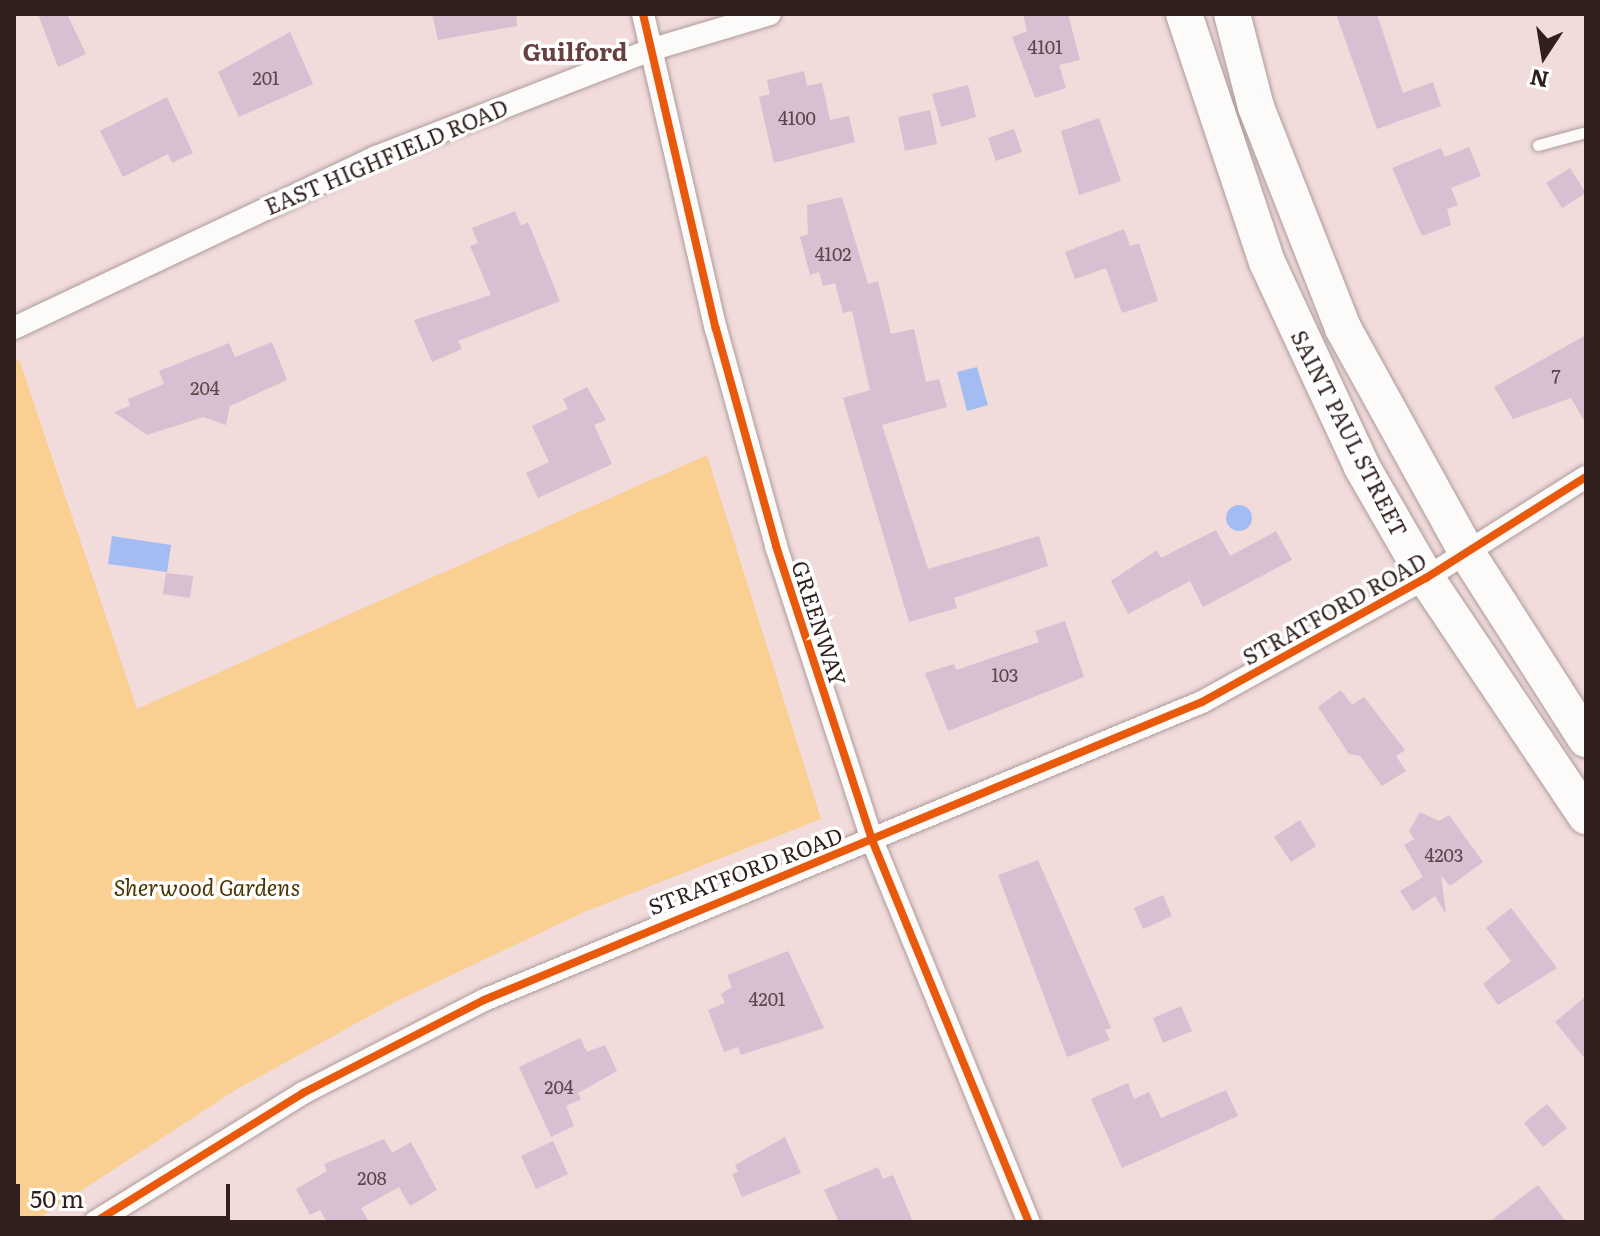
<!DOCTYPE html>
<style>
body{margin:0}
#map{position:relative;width:1600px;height:1236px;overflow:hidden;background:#f1dbdb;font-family:Literata,serif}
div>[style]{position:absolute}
.green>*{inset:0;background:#f9cf92}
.water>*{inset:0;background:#a3bcf2}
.round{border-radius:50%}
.building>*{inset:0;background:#d8bfd1}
.roads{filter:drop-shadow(0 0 2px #ad9b9b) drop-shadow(0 0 2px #ad9b9b)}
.lane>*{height:11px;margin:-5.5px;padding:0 5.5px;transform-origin:5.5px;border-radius:5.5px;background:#fdfafa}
.street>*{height:22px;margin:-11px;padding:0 11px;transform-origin:11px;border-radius:11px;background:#fdfafa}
.primary>*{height:36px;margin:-18px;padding:0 18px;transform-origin:18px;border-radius:18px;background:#fdfafa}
.cycleway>*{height:8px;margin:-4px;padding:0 4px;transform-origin:4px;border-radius:4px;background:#e8590c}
span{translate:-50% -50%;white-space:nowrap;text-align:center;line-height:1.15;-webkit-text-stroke:7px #fff;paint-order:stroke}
.number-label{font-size:18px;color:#5b474b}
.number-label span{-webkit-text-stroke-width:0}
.street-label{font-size:22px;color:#311f1e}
.park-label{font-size:22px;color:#4d3500;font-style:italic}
.neighbourhood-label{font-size:24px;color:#68403f;font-weight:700}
.frame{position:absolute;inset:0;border:16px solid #311f1e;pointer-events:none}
.north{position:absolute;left:1504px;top:16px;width:80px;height:80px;-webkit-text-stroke:6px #fff;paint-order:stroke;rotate:192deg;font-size:22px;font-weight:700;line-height:32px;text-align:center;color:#311f1e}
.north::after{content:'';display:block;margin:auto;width:28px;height:36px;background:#311f1e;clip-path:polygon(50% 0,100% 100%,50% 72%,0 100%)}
.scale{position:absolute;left:16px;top:1184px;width:214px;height:36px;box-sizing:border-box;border:4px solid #311f1e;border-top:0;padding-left:10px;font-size:24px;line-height:28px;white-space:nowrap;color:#311f1e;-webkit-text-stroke:6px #fff;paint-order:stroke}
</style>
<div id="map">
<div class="green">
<i style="clip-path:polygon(19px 359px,137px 709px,707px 455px,821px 819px,584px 912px,395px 1002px,237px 1089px,33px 1222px,14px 1222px,14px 362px)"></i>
</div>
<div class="water">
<i style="clip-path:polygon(977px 367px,988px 405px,967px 411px,957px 372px)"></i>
<i class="round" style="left:1226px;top:505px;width:26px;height:26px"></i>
<i style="clip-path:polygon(112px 536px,171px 545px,167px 572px,108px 564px)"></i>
</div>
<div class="building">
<i style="clip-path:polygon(38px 14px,67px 14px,86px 54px,58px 67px)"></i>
<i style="clip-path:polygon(432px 14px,516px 14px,517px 26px,438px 40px)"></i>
<i style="clip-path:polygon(1023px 14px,1068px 14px,1080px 60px,1059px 65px,1066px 88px,1035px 98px,1012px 37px,1027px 31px)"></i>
<i style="clip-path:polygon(1336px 14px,1377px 14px,1403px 93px,1433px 82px,1441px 106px,1377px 129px)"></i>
<i style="clip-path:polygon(290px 32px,313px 84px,239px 117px,218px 72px)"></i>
<i style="clip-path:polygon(804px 71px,807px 86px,822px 83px,830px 120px,849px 116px,855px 142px,774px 163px,759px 97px,770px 94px,767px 80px)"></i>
<i style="clip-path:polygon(968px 85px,976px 117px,941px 127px,932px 94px)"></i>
<i style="clip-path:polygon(167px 97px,193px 153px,172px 163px,168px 154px,123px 177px,100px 131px)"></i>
<i style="clip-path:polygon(930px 110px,937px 144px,905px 151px,898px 117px)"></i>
<i style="clip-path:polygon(1099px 118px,1121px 181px,1079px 195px,1061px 131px)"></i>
<i style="clip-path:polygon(1014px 129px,1022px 152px,996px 161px,988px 138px)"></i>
<i style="clip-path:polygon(1469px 147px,1481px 176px,1451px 188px,1458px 205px,1447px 209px,1451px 225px,1422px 236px,1392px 168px,1441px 148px,1445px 157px)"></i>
<i style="clip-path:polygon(1570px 168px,1586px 193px,1562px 208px,1546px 183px)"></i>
<i style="clip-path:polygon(842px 197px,868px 284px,878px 281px,891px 334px,914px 329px,926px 382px,939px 379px,947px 407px,882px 425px,928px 569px,1039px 536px,1048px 566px,954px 598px,957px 608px,909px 622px,843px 398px,870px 390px,852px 311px,843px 313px,835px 283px,823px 286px,819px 272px,810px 275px,800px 237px,808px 234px,807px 205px)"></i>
<i style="clip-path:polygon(515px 211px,521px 226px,528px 222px,560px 301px,458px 341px,462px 349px,432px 362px,414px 320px,491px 295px,470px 246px,478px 243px,472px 228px)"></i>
<i style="clip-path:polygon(1124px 229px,1130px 246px,1139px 243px,1158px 301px,1122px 313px,1106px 268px,1075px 279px,1065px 252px)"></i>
<i style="clip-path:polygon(1586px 335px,1586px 424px,1571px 398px,1513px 419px,1494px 387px)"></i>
<i style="clip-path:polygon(272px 342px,287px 380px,230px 406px,226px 425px,203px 417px,147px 435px,114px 412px,130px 406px,128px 399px,164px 384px,159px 371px,229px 343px,235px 357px)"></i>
<i style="clip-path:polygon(587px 387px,606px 420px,594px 425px,612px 464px,538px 498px,526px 473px,549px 462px,532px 426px,568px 409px,563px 399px)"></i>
<i style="clip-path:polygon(1216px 530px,1230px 556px,1276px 531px,1292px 560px,1203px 607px,1190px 581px,1128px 614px,1111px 581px,1157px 550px,1161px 558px)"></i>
<i style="clip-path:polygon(166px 573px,193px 576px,190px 598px,163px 594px)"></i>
<i style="clip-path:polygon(1065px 621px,1084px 677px,948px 731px,925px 673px,954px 664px,956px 670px,1039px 642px,1035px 631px)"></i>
<i style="clip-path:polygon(1341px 690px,1352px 705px,1364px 697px,1405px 750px,1396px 756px,1406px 771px,1382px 786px,1360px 756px,1349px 754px,1318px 707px)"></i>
<i style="clip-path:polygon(1420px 812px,1439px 821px,1449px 815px,1483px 862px,1450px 886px,1441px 875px,1446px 914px,1435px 896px,1413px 911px,1400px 891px,1423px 877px,1404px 845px,1414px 839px,1409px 831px)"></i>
<i style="clip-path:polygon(1300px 820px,1316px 846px,1291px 862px,1274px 837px)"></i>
<i style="clip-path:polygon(1038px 860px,1111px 1028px,1105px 1030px,1110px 1040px,1067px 1057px,998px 875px)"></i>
<i style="clip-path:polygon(1163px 895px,1172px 916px,1143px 929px,1134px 908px)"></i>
<i style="clip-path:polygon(1511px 908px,1557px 968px,1498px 1005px,1483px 984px,1511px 961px,1486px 928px)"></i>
<i style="clip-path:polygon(788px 951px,824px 1028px,741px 1055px,738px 1047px,724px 1052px,708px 1010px,725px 1003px,721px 994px,732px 987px,727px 975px)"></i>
<i style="clip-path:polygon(1586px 996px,1586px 1060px,1555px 1022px)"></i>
<i style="clip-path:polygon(1181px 1006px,1192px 1031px,1163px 1043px,1153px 1018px)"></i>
<i style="clip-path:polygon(580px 1038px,587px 1052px,605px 1045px,617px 1071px,578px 1093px,581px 1099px,566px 1106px,574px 1126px,551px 1137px,519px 1067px)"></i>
<i style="clip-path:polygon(1128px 1083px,1134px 1099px,1149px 1092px,1161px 1118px,1226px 1090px,1238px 1116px,1122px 1168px,1091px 1099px)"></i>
<i style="clip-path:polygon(1547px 1104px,1567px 1128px,1543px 1147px,1524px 1123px)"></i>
<i style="clip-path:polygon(785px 1137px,801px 1173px,742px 1197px,732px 1174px,738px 1172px,735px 1165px)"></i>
<i style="clip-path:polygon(384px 1139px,392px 1153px,411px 1142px,437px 1190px,410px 1206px,399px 1187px,361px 1208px,369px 1222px,327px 1222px,320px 1210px,310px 1215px,296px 1189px,327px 1171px,324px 1164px)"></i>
<i style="clip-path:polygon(553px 1141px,568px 1174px,536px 1189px,521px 1156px)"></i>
<i style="clip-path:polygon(878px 1167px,883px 1179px,893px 1175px,913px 1222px,839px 1222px,824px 1190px)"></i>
<i style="clip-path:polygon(1538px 1185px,1566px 1222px,1489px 1222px)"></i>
</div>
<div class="roads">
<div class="lane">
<i style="left:1538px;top:145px;width:50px;rotate:-15.2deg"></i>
</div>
<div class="street">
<i style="left:643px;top:14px;width:323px;rotate:77deg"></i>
<i style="left:716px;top:329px;width:225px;rotate:74.5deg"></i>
<i style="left:776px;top:546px;width:309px;rotate:71.9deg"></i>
<i style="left:872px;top:840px;width:413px;rotate:67.7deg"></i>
<i style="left:14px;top:328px;width:400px;rotate:-25.3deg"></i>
<i style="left:376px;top:157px;width:294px;rotate:-21.3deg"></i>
<i style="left:650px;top:50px;width:125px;rotate:-16.7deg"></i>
<i style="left:95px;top:1222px;width:245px;rotate:-31.8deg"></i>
<i style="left:303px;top:1093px;width:203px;rotate:-27.2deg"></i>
<i style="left:484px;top:1000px;width:777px;rotate:-22.54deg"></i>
<i style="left:1202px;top:702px;width:256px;rotate:-29deg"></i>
<i style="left:1426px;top:578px;width:189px;rotate:-32.3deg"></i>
</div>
<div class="primary">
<i style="left:1184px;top:14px;width:262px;rotate:71.5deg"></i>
<i style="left:1267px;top:262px;width:226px;rotate:65.1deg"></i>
<i style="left:1362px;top:467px;width:128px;rotate:60deg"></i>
<i style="left:1426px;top:578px;width:287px;rotate:56.1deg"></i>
<i style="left:1232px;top:14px;width:96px;rotate:75.5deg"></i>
<i style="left:1256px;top:107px;width:238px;rotate:68.5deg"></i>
<i style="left:1343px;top:328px;width:257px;rotate:61.1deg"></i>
<i style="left:1467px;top:553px;width:221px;rotate:57.4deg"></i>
</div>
</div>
<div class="cycleway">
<i style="left:643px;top:14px;width:323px;rotate:77deg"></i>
<i style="left:716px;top:329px;width:225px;rotate:74.5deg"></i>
<i style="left:776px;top:546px;width:309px;rotate:71.9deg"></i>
<i style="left:872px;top:840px;width:413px;rotate:67.7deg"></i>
<i style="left:95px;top:1222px;width:245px;rotate:-31.8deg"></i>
<i style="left:303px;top:1093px;width:203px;rotate:-27.2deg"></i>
<i style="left:484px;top:1000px;width:777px;rotate:-22.54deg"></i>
<i style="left:1202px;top:702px;width:256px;rotate:-29deg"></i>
<i style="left:1426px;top:578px;width:189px;rotate:-32.3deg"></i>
</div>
<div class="number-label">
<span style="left:1045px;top:47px">4101</span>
<span style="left:266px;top:78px">201</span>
<span style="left:797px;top:118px">4100</span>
<span style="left:833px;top:254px">4102</span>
<span style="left:1556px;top:376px">7</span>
<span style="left:205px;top:388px">204</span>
<span style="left:1005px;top:675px">103</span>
<span style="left:1444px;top:855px">4203</span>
<span style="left:767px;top:999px">4201</span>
<span style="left:559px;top:1087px">204</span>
<span style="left:372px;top:1178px">208</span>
</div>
<div class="street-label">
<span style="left:386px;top:156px;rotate:-23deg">EAST HIGHFIELD ROAD</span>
<span style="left:1350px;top:433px;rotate:63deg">SAINT PAUL STREET</span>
<span style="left:1334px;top:608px;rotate:-29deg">STRATFORD ROAD</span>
<span style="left:820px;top:623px;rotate:72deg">GREENWAY</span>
<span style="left:745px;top:870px;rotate:-21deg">STRATFORD ROAD</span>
</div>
<div class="park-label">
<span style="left:207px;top:887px">Sherwood Gardens</span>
</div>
<div class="neighbourhood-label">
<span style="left:575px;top:51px">Guilford</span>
</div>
<div class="frame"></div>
<div class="north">N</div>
<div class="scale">50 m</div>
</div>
